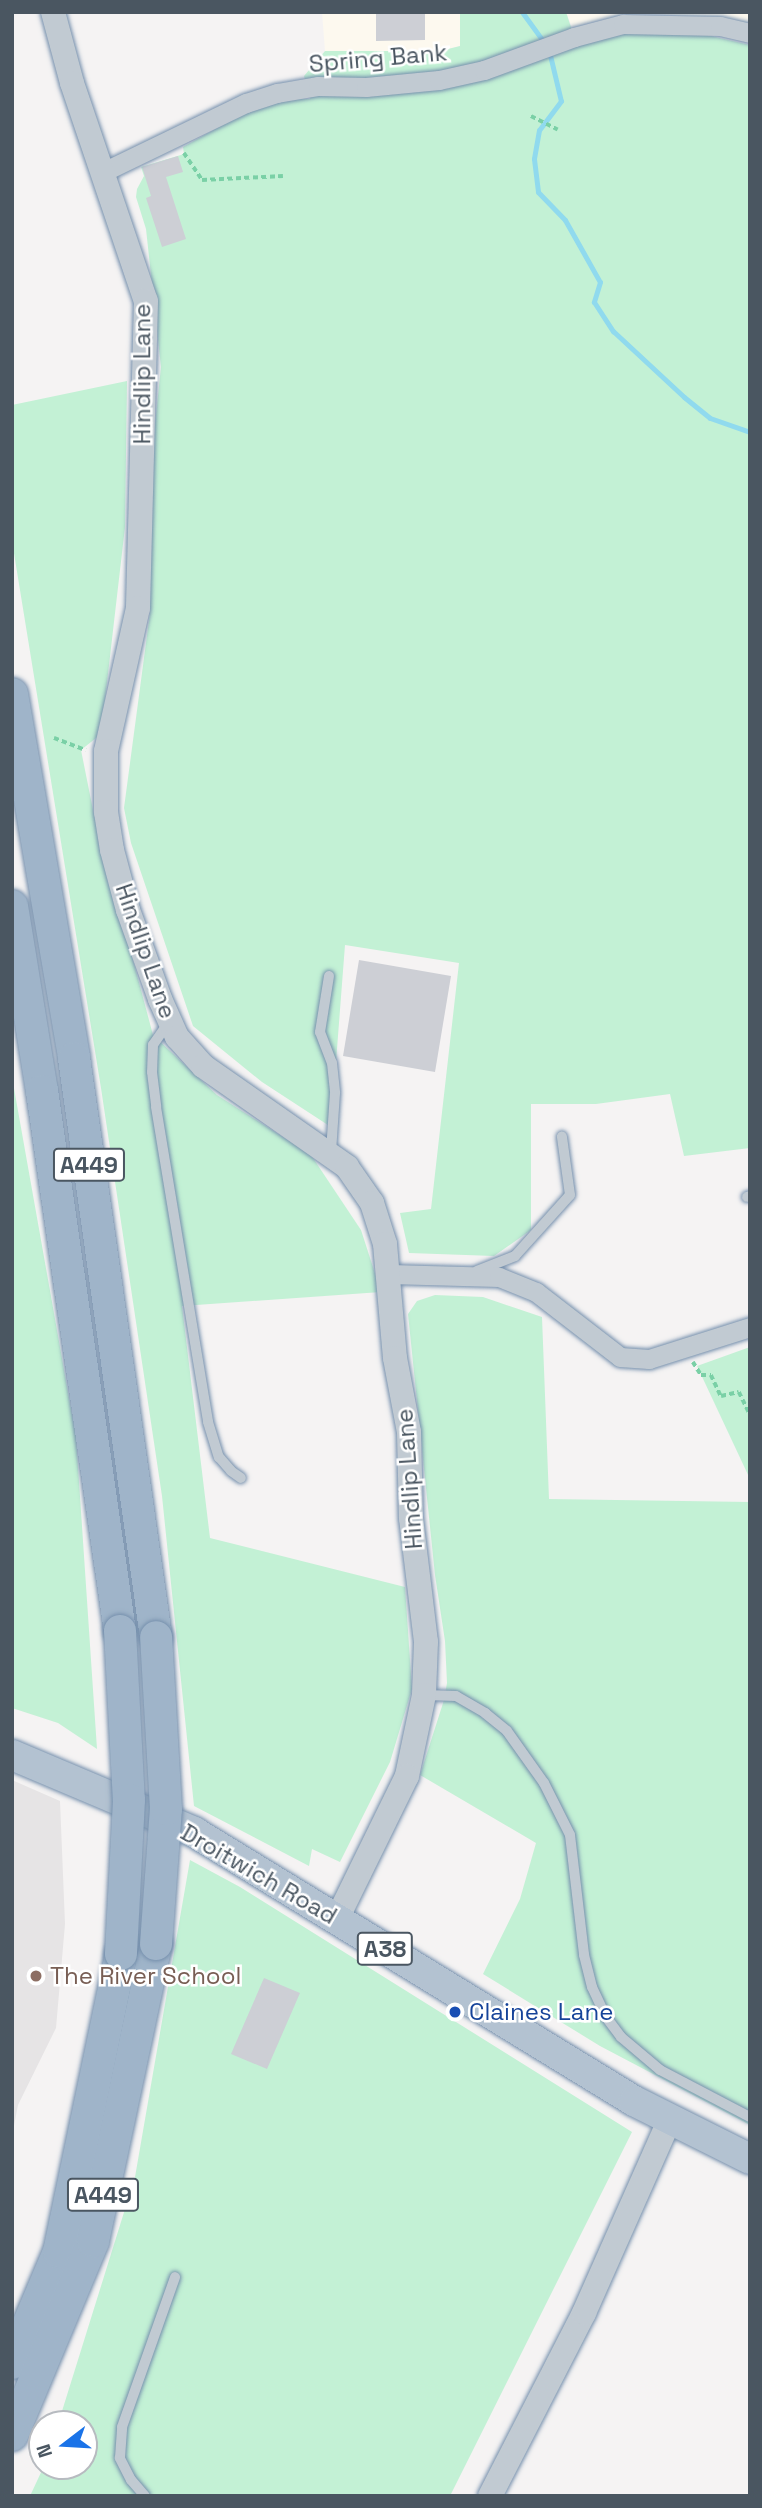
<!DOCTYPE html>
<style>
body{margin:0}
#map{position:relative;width:762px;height:2508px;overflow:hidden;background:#f5f3f3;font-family:"Space Grotesk",sans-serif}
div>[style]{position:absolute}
.commercial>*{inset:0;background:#fdf9ef}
.education>*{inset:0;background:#e6e4e5}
.green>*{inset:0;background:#c3f1d5}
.stream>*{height:5px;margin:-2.5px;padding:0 2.5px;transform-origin:2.5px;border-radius:2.5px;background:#90daee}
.building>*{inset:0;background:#cdcfd5}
.path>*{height:3.5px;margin-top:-1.75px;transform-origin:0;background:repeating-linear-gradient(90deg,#7ad0a6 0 5px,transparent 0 8.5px)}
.roads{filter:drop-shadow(0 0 2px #7690ad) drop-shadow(0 0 2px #7690ad)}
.service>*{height:10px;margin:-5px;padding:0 5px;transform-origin:5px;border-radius:5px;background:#c1cad2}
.minor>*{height:19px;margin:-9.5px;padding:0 9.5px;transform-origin:9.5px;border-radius:9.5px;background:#c1cad2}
.tertiary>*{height:24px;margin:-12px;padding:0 12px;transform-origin:12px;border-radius:12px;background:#c1cad2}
.primary>*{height:30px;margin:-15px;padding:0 15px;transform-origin:15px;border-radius:15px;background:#b3c2d1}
.trunk>*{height:32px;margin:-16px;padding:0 16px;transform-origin:16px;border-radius:16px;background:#9fb4c9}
.bridges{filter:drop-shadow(0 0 2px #7690ad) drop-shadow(0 0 2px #7690ad)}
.trunk-bridge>*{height:32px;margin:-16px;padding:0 16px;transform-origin:16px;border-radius:16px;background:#9fb4c9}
.dots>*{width:19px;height:19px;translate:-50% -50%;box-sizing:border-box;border:4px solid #fff;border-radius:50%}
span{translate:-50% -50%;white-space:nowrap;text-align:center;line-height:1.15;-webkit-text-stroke:5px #fff;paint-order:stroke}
.shield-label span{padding:2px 5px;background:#fff;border:2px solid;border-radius:5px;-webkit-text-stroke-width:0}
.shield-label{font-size:23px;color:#4a5661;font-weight:700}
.street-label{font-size:24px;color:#4a5661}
.education-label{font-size:24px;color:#785e54}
.left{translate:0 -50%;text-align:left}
.transit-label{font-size:24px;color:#164399}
.frame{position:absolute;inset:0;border:14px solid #4a5661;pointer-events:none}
.north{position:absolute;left:28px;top:2410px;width:70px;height:70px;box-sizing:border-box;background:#fff;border:2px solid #b7bbc0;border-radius:50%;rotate:253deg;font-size:19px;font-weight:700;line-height:28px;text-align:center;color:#4a5661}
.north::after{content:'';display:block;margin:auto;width:24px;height:32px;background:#1a73e8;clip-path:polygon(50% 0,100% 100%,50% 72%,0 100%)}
</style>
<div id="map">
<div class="commercial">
<i style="clip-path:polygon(322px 12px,460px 12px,460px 46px,440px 51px,325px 51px)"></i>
<i style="clip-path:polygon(566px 12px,632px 12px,572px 27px)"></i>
<i style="clip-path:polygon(641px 12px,750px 12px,750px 23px)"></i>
</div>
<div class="education">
<i style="clip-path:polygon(12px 1780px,60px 1801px,65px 1924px,56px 2028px,18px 2105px,12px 2136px)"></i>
</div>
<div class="green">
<i style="clip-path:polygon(460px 12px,566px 12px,577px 45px,651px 28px,685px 30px,750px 45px,750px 1148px,684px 1156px,670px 1094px,596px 1104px,531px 1104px,531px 1230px,494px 1256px,409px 1253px,400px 1213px,431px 1209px,459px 963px,345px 945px,331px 1127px,262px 1082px,193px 1026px,131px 843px,124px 808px,150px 613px,146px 510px,161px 367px,146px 229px,136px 197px,137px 189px,144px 176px,141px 167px,184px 154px,183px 147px,246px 112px,286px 99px,310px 99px,304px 76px,325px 51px,440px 51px,460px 46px)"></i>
<i style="clip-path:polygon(127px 381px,125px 527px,101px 734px,81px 750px,93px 810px,153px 1035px,217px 1095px,311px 1155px,361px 1230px,381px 1292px,182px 1306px,210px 1538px,405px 1587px,412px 1689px,390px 1762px,340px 1862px,312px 1849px,309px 1866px,194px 1806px,162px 1496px,101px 1088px,12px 541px,12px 405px)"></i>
<i style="clip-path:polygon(12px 1077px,76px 1437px,97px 1749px,58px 1723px,12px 1708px)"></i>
<i style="clip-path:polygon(435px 1295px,483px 1297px,542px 1317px,549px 1499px,750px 1502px,750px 2125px,600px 2046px,483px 1974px,520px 1899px,536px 1843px,420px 1775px,444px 1700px,447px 1683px,445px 1641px,435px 1575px,408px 1314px,417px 1301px)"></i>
<i style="clip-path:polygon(750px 1347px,750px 1479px,697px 1366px)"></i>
<i style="clip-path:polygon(190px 1860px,240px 1887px,632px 2132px,450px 2496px,30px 2496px,44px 2466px,84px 2466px,84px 2424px,58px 2424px,135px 2177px)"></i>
</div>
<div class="stream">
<i style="left:522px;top:12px;width:36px;rotate:54deg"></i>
<i style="left:550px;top:55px;width:47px;rotate:76.6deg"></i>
<i style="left:561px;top:101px;width:36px;rotate:127deg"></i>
<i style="left:539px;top:130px;width:29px;rotate:100deg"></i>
<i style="left:534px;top:159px;width:33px;rotate:83deg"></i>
<i style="left:538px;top:192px;width:39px;rotate:46deg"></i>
<i style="left:565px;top:220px;width:71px;rotate:60.6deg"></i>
<i style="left:600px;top:282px;width:21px;rotate:107deg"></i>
<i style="left:594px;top:302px;width:35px;rotate:57deg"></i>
<i style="left:613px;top:331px;width:97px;rotate:42.9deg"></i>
<i style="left:684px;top:397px;width:33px;rotate:39deg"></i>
<i style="left:710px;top:418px;width:42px;rotate:19.3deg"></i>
</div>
<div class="building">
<i style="clip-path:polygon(376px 12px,425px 12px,425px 40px,376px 41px)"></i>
<i style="clip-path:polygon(178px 156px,183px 172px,166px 177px,186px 239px,162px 247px,146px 198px,151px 196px,142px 167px)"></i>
<i style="clip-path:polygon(359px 960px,451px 976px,435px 1072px,343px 1056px)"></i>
<i style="clip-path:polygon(264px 1978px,300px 1993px,267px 2069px,231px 2054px)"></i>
</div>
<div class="path">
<i style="left:531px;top:116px;width:30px;rotate:27deg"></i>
<i style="left:184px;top:153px;width:32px;rotate:56deg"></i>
<i style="left:202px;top:180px;width:81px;rotate:-2.8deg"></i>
<i style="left:54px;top:738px;width:34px;rotate:21deg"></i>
<i style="left:693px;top:1362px;width:15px;rotate:58deg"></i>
<i style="left:701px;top:1375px;width:10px"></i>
<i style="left:711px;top:1375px;width:23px;rotate:65deg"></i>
<i style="left:721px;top:1396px;width:18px;rotate:-13deg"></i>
<i style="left:739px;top:1392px;width:25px;rotate:64deg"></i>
</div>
<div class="roads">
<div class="service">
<i style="left:329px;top:976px;width:57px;rotate:99.1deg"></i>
<i style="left:320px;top:1032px;width:33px;rotate:69deg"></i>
<i style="left:332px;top:1063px;width:30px;rotate:84deg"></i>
<i style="left:335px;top:1093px;width:59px;rotate:93.9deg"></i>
<i style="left:169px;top:1022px;width:28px;rotate:125deg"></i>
<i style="left:153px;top:1045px;width:27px;rotate:92deg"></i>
<i style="left:152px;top:1072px;width:35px;rotate:83deg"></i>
<i style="left:156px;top:1107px;width:319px;rotate:80.6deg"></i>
<i style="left:208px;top:1422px;width:37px;rotate:73deg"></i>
<i style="left:219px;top:1457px;width:18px;rotate:49deg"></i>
<i style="left:231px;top:1471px;width:12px;rotate:35deg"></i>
<i style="left:747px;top:1197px;width:3px;rotate:-18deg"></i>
<i style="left:477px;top:1271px;width:41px;rotate:-21.5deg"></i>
<i style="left:515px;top:1256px;width:82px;rotate:-48deg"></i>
<i style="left:570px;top:1195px;width:59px;rotate:-97.9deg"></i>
<i style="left:424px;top:1695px;width:32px;rotate:2deg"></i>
<i style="left:456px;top:1696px;width:34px;rotate:30deg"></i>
<i style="left:485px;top:1713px;width:28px;rotate:39deg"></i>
<i style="left:507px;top:1731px;width:64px;rotate:54.6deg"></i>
<i style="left:544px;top:1783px;width:58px;rotate:63.4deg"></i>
<i style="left:570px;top:1835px;width:121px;rotate:83.3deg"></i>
<i style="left:584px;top:1955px;width:33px;rotate:76deg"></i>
<i style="left:592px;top:1987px;width:33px;rotate:65deg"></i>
<i style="left:606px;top:2017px;width:25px;rotate:53deg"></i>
<i style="left:621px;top:2037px;width:51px;rotate:40.2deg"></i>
<i style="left:660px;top:2070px;width:102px;rotate:27.6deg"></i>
<i style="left:145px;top:2496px;width:21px;rotate:-131deg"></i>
<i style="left:131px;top:2480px;width:25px;rotate:-117deg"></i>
<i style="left:120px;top:2458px;width:31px;rotate:-86deg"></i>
<i style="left:122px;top:2427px;width:159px;rotate:-70.5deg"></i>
</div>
<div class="minor">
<i style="left:103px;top:172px;width:159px;rotate:-25.8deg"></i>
<i style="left:246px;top:103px;width:33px;rotate:-18deg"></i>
<i style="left:277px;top:93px;width:42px;rotate:-9.7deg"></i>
<i style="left:318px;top:86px;width:48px;rotate:1.2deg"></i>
<i style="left:366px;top:87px;width:73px;rotate:-5.5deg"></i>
<i style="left:439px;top:80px;width:46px;rotate:-12.5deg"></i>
<i style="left:484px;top:70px;width:96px;rotate:-20.1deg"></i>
<i style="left:574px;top:37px;width:51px;rotate:-14.9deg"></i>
<i style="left:623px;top:24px;width:97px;rotate:1.2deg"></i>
<i style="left:720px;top:26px;width:31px;rotate:13deg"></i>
<i style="left:389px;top:1274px;width:110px;rotate:1.6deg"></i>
<i style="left:499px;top:1277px;width:40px;rotate:22deg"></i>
<i style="left:536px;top:1292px;width:106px;rotate:37.7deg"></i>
<i style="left:620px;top:1357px;width:29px;rotate:4deg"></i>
<i style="left:649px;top:1359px;width:106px;rotate:-17.6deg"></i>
</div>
<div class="tertiary">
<i style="left:53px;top:12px;width:73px;rotate:75deg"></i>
<i style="left:72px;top:83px;width:230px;rotate:71.3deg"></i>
<i style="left:146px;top:301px;width:307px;rotate:91.5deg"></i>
<i style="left:138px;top:608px;width:147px;rotate:102.6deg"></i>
<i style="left:106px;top:751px;width:61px;rotate:90deg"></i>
<i style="left:106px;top:812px;width:38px;rotate:81deg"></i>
<i style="left:112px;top:850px;width:62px;rotate:75.1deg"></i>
<i style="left:128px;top:910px;width:95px;rotate:70.2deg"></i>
<i style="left:160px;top:999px;width:42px;rotate:65.9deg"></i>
<i style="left:177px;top:1037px;width:39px;rotate:48deg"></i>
<i style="left:203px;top:1066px;width:176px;rotate:35deg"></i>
<i style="left:347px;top:1167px;width:44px;rotate:55.2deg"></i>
<i style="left:372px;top:1203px;width:43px;rotate:72.4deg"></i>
<i style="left:385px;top:1244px;width:114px;rotate:85deg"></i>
<i style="left:395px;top:1358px;width:75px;rotate:79.3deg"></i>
<i style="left:409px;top:1432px;width:86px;rotate:88.7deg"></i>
<i style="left:411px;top:1518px;width:125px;rotate:83.1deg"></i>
<i style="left:426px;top:1642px;width:53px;rotate:92.2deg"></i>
<i style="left:424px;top:1695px;width:83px;rotate:101.9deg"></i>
<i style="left:407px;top:1776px;width:159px;rotate:116.1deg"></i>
<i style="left:490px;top:2496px;width:206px;rotate:-62.8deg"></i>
<i style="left:584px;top:2313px;width:212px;rotate:-66.1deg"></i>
</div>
<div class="primary">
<i style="left:12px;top:1755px;width:198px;rotate:22.9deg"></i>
<i style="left:194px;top:1832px;width:516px;rotate:31.44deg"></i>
<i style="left:634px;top:2101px;width:130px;rotate:26.6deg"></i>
</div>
<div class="trunk">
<i style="left:12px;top:694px;width:369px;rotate:80.3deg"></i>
<i style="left:74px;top:1058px;width:585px;rotate:81.94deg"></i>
<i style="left:12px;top:906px;width:187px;rotate:80.8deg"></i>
<i style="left:42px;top:1091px;width:546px;rotate:81.78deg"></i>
<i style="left:12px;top:2363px;width:121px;rotate:-67.1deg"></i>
<i style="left:59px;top:2252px;width:304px;rotate:-78.2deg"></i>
<i style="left:12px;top:2435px;width:210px;rotate:-67.3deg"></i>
<i style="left:93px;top:2241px;width:304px;rotate:-78deg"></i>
</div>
</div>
<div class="bridges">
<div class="trunk-bridge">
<i style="left:120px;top:1631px;width:169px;rotate:87deg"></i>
<i style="left:129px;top:1800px;width:154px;rotate:93deg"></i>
<i style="left:156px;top:1944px;width:135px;rotate:-85.8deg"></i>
<i style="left:166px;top:1809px;width:172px;rotate:-93.3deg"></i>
</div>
</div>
<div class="dots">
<i style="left:36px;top:1976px;background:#8d6e63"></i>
<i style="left:455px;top:2012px;background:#1a4fb4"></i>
</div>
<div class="shield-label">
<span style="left:89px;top:1165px">A449</span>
<span style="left:385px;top:1949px">A38</span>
<span style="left:103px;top:2195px">A449</span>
</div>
<div class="street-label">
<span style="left:378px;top:58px;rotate:-5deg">Spring Bank</span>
<span style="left:142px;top:374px;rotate:-90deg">Hindlip Lane</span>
<span style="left:146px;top:951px;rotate:71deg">Hindlip Lane</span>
<span style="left:409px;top:1479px;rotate:-94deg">Hindlip Lane</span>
<span style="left:259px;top:1874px;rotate:30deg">Droitwich Road</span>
</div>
<div class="education-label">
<span class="left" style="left:50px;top:1976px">The River School</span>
</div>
<div class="transit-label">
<span class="left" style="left:469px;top:2012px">Claines Lane</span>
</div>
<div class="frame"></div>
<div class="north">N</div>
</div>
